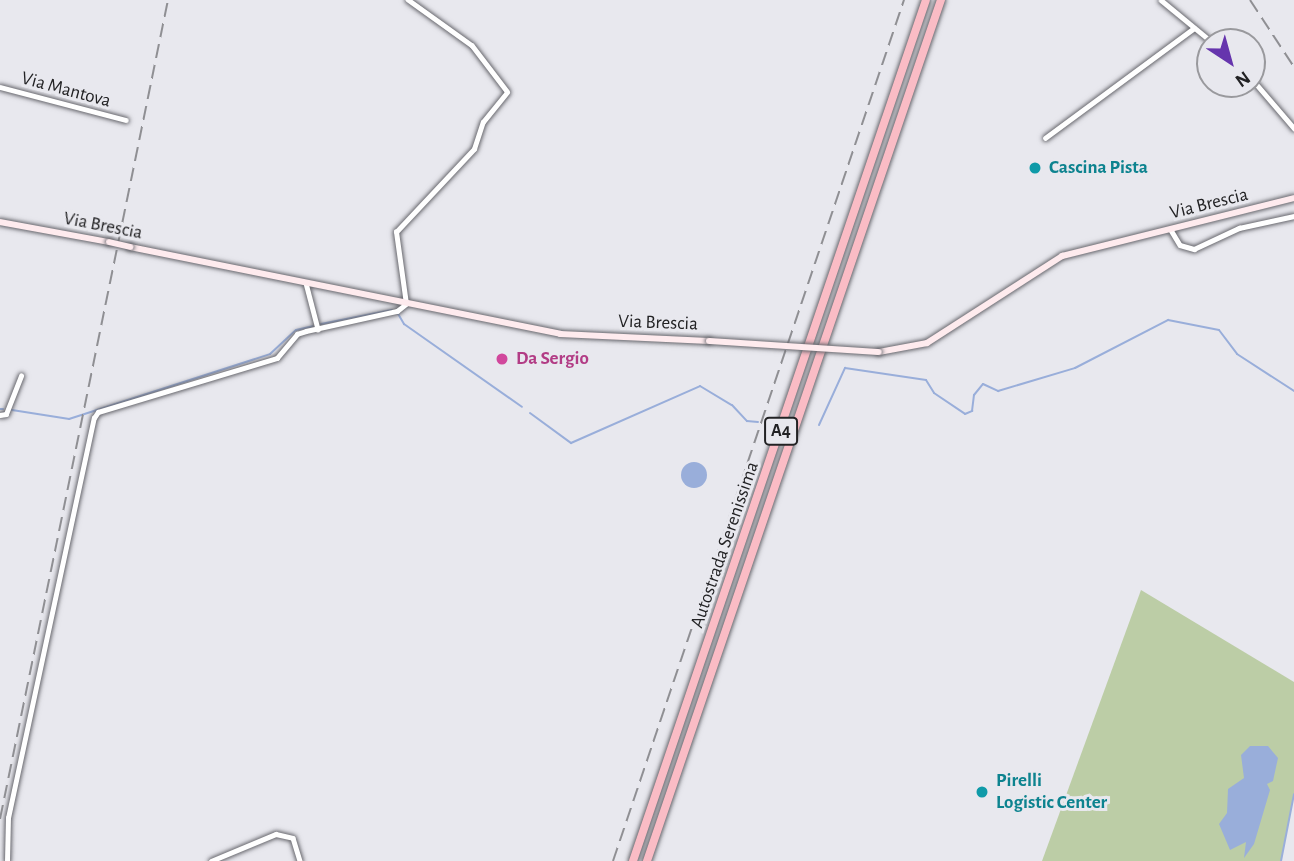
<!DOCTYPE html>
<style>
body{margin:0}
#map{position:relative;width:1294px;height:861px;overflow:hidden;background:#e8e8ee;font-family:"Alegreya Sans",sans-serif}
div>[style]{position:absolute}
.green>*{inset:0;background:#bccda6}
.water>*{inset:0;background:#99aeda}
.round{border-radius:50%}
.stream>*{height:2px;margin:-1px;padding:0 1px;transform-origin:1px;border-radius:1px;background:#99aeda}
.roads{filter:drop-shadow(0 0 2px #68686e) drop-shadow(0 0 2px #68686e)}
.minor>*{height:4.5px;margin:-2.25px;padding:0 2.25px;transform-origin:2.25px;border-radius:2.25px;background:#fff}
.secondary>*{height:6px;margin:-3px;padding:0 3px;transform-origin:3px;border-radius:3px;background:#feebee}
.motorway>*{height:8px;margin:-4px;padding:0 4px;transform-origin:4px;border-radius:4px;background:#fabcc5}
.rail>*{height:2px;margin-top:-1px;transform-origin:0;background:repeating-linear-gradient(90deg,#8f8f93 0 14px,transparent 0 21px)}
.bridges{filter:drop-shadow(0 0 2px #68686e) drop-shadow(0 0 2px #68686e)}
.secondary-bridge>*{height:6px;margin:-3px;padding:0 3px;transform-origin:3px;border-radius:3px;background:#feebee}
.dots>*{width:19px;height:19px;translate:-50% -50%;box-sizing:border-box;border:4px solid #e8e8ee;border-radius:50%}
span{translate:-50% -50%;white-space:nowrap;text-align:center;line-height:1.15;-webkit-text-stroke:6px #e8e8ee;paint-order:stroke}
.shield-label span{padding:2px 5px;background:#e8e8ee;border:2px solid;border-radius:5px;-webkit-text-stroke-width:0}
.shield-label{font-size:18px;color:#222224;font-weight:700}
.street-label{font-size:19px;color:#222224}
.culture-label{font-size:19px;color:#0d838f;font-weight:700}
.left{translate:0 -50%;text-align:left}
.hotel-label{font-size:19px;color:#b23c85;font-weight:700}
.north{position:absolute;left:1196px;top:28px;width:70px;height:70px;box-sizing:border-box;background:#e8e8ee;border:2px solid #99999d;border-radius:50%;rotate:144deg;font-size:19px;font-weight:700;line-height:28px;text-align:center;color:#222224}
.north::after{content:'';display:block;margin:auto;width:24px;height:32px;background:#6635ad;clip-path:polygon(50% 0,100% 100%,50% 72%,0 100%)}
</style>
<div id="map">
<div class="green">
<i style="clip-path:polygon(1141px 590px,1294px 682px,1294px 794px,1281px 861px,1042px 861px)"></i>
</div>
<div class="water">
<i class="round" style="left:681px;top:462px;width:26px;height:26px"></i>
<i style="clip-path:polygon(1250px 746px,1268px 746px,1278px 758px,1273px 781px,1267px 784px,1270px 790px,1254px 844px,1244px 858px,1246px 842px,1230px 850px,1219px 824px,1227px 813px,1228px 789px,1244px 778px,1241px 755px)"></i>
</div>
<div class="stream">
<i style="left:397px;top:312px;width:14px;rotate:60deg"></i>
<i style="left:404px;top:324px;width:144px;rotate:35.1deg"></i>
<i style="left:321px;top:324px;width:72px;rotate:-11.2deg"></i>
<i style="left:0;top:409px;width:3px"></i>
<i style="left:12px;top:410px;width:58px;rotate:9deg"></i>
<i style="left:69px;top:419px;width:211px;rotate:-17.9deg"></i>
<i style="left:270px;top:354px;width:35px;rotate:-43deg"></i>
<i style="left:296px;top:330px;width:17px;rotate:-13deg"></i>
<i style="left:530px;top:413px;width:51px;rotate:36.2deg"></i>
<i style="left:571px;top:443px;width:141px;rotate:-23.8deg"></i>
<i style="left:700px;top:386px;width:37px;rotate:31deg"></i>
<i style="left:732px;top:405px;width:22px;rotate:47deg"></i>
<i style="left:747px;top:421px;width:11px;rotate:5deg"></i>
<i style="left:819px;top:425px;width:63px;rotate:-65.5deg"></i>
<i style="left:845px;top:368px;width:82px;rotate:8.4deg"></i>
<i style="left:926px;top:380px;width:15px;rotate:58deg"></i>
<i style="left:934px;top:393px;width:37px;rotate:34deg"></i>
<i style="left:965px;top:414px;width:8px;rotate:-23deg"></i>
<i style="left:972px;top:411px;width:16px;rotate:-83deg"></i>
<i style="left:974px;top:395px;width:14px;rotate:-51deg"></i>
<i style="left:983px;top:384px;width:17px;rotate:25deg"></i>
<i style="left:998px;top:391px;width:80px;rotate:-16.6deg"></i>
<i style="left:1075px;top:368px;width:105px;rotate:-27.3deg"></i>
<i style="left:1168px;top:320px;width:52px;rotate:11.1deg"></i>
<i style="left:1219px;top:330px;width:30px;rotate:53deg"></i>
<i style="left:1237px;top:354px;width:68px;rotate:33deg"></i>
<i style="left:1281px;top:861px;width:68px;rotate:-79deg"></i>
</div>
<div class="roads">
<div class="minor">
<i style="left:1161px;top:0;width:66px;rotate:39.5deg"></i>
<i style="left:1252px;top:79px;width:65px;rotate:49.4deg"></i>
<i style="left:0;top:87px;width:130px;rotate:14.7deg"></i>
<i style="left:1045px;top:138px;width:185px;rotate:-36.4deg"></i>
<i style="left:1171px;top:230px;width:17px;rotate:59deg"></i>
<i style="left:1180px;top:245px;width:15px;rotate:16deg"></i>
<i style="left:1194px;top:249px;width:50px;rotate:-25deg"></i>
<i style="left:1239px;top:228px;width:56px;rotate:-12.3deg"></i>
<i style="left:306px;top:283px;width:48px;rotate:75.4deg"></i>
<i style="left:0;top:415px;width:6px;rotate:-9deg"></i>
<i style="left:6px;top:414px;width:41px;rotate:-68.5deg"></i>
<i style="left:7px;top:861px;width:43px;rotate:-88.7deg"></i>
<i style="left:8px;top:818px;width:409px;rotate:-77.9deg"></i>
<i style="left:94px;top:418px;width:7px;rotate:-56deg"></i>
<i style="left:98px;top:412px;width:187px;rotate:-16.8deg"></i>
<i style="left:277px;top:358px;width:31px;rotate:-50deg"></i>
<i style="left:297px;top:334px;width:9px;rotate:-18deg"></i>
<i style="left:306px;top:331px;width:93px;rotate:-12.4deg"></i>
<i style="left:397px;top:311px;width:11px;rotate:-38deg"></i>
<i style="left:406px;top:304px;width:73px;rotate:-97.9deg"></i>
<i style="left:396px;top:232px;width:114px;rotate:-46.8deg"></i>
<i style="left:474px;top:149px;width:28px;rotate:-72deg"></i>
<i style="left:483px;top:122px;width:38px;rotate:-51deg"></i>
<i style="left:507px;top:92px;width:58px;rotate:-127.3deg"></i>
<i style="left:472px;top:46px;width:79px;rotate:-144.3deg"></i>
<i style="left:211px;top:861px;width:70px;rotate:-22.6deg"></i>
<i style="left:276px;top:834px;width:17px;rotate:13deg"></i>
<i style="left:293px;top:838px;width:24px;rotate:73deg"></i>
</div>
<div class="secondary">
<i style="left:0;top:222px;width:111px;rotate:10.4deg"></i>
<i style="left:130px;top:247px;width:439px;rotate:11.4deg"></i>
<i style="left:560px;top:334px;width:149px;rotate:2.7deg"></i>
<i style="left:879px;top:352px;width:49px;rotate:-10.6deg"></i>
<i style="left:927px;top:343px;width:161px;rotate:-32.8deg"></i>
<i style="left:1062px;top:256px;width:239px;rotate:-14deg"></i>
</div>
<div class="motorway">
<i style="left:633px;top:861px;width:909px;rotate:-71.21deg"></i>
<i style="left:647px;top:861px;width:910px;rotate:-71.15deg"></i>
</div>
</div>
<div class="rail">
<i style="left:1250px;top:0;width:80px;rotate:56.7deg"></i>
<i style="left:0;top:819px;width:836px;rotate:-78.41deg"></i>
<i style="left:613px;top:861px;width:909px;rotate:-71.33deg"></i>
</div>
<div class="bridges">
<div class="secondary-bridge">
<i style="left:109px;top:242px;width:22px;rotate:13deg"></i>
<i style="left:709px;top:341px;width:170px;rotate:3.7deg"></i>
</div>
</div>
<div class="dots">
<i style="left:1035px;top:168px;background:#0f9aa8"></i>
<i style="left:502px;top:359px;background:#d1479c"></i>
<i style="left:982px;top:792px;background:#0f9aa8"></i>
</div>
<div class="shield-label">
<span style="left:781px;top:431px">A4</span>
</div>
<div class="street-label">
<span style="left:66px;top:90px;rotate:15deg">Via Mantova</span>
<span style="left:1209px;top:204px;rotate:-14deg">Via Brescia</span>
<span style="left:103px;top:226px;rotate:11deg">Via Brescia</span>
<span style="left:658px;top:323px;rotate:2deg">Via Brescia</span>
<span style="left:725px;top:545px;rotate:-71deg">Autostrada Serenissima</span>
</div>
<div class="culture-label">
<span class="left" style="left:1049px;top:168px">Cascina Pista</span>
<span class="left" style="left:996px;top:792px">Pirelli<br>Logistic Center</span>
</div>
<div class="hotel-label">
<span class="left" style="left:516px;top:359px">Da Sergio</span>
</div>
<div class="north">N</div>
</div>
